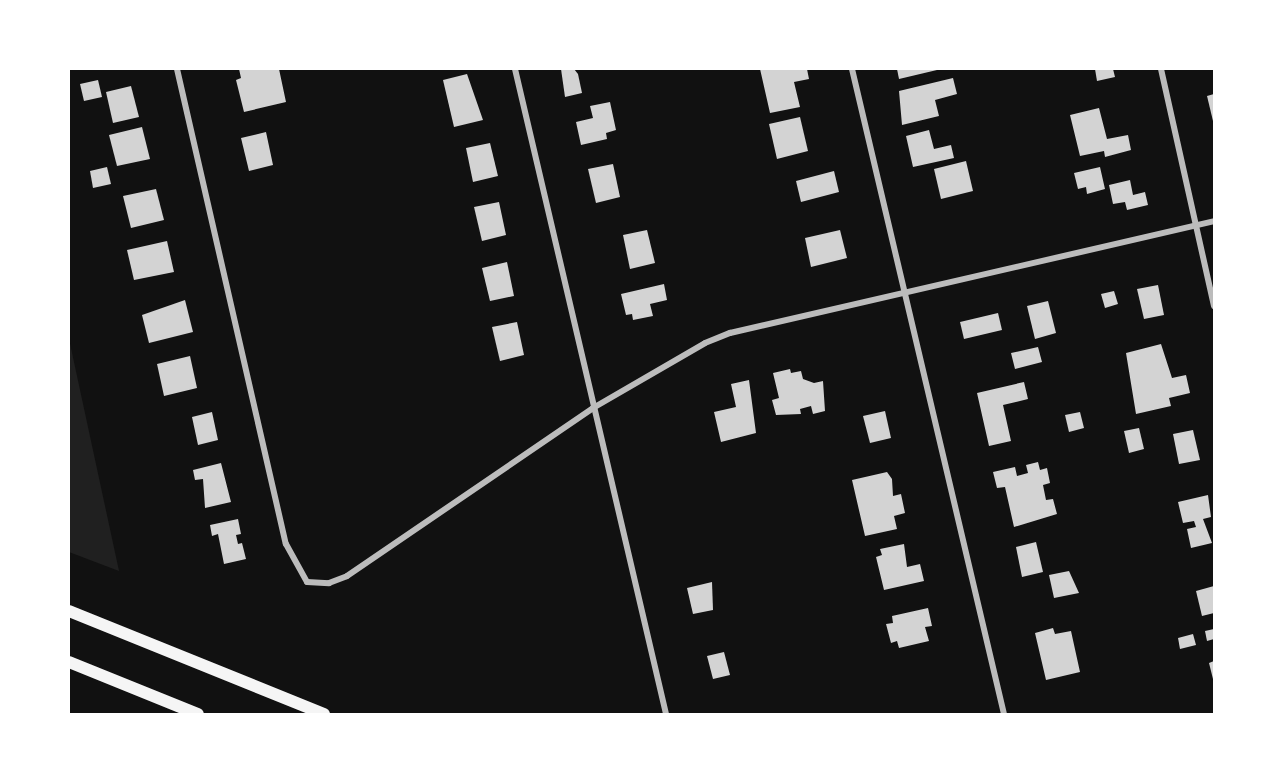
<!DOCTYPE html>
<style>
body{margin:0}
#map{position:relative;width:1283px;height:783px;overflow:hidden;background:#111;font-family:Rubik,sans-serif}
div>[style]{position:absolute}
.green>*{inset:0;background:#202020}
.building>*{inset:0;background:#d3d3d3}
.minor>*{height:6px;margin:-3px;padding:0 3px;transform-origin:3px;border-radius:3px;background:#bcbcbc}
.motorway>*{height:12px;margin:-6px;padding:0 6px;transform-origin:6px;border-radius:6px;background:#f5f5f5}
span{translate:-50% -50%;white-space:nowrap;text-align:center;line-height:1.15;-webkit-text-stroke:6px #fff;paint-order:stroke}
.frame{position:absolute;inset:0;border:70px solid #fff;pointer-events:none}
</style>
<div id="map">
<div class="green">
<i style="clip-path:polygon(69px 339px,119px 571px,69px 552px)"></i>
</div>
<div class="building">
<i style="clip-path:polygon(239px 69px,279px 69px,286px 102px,244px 112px,236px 80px,241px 78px)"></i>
<i style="clip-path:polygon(561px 69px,574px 69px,578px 74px,582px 93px,565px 97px)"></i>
<i style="clip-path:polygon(760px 69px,807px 69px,809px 79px,794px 82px,800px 107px,770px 113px)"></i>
<i style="clip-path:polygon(897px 69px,937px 69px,937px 70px,899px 79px)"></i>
<i style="clip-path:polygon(1095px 69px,1113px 69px,1115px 77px,1097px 81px)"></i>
<i style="clip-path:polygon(467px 74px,483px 120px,454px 127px,443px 80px)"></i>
<i style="clip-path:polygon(953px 78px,957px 94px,935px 100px,939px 116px,902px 125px,899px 91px)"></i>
<i style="clip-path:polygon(98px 80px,102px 97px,84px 101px,80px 84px)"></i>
<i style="clip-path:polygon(131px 86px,139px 117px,113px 123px,106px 92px)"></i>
<i style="clip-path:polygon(1214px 94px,1214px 121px,1213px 121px,1207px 96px)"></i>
<i style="clip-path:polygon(610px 102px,616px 130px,606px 133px,607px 139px,581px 145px,576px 122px,593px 118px,590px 106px)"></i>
<i style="clip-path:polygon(1099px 108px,1107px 139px,1128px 135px,1131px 150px,1105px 157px,1104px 151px,1080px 156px,1070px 115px)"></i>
<i style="clip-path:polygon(800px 117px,808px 151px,777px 159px,769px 124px)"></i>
<i style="clip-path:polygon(142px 127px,150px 159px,117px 166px,109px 135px)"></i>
<i style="clip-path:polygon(929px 130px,934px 149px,951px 145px,954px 158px,913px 167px,906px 136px)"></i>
<i style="clip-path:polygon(266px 132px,273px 165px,249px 171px,241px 138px)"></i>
<i style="clip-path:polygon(490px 143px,498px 176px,473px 182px,466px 148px)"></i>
<i style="clip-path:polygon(966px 161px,973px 191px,941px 199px,934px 169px)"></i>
<i style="clip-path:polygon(613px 164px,620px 197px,596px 203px,588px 169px)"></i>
<i style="clip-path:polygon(107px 167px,111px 184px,93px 188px,90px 171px)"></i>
<i style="clip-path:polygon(1100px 167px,1105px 189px,1087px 194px,1086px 187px,1078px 189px,1074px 173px)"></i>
<i style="clip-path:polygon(834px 171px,839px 192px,801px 202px,796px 181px)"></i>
<i style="clip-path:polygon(1130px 180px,1133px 195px,1145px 192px,1148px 205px,1127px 210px,1125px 202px,1113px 204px,1109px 185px)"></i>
<i style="clip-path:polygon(156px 189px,164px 220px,131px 228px,123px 196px)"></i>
<i style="clip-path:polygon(499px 202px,506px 235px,482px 241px,474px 207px)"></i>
<i style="clip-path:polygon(647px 230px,655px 263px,630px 269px,623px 235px)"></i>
<i style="clip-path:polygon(840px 230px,847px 258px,811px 267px,805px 238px)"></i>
<i style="clip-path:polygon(167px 241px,174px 272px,134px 280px,127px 250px)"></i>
<i style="clip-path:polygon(507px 262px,514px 296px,490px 301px,482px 268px)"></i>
<i style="clip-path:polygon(664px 284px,667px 300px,650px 304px,653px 316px,633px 320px,632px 314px,626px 315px,621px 294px)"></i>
<i style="clip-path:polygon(1158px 285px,1164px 315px,1144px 319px,1137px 289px)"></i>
<i style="clip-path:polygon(1114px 291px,1118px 304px,1105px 308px,1101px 294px)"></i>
<i style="clip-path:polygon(185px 300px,193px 332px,149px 343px,142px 315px)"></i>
<i style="clip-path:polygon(1048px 301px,1056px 333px,1035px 339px,1027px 306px)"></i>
<i style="clip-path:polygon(998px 313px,1002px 330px,964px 339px,960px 322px)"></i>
<i style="clip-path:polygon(517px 322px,524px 355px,500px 361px,492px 327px)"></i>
<i style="clip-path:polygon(1161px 344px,1172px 378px,1186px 375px,1190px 393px,1169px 398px,1171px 406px,1136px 414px,1126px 353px)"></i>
<i style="clip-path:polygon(1038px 347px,1042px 362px,1015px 369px,1011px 353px)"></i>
<i style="clip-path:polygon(190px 356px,197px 388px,164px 396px,157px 364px)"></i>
<i style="clip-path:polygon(790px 369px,791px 373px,801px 371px,803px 379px,814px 383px,823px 381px,825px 411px,813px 414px,811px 406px,800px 409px,801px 414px,776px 415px,772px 400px,779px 398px,773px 373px)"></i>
<i style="clip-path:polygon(749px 380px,756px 433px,721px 442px,714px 412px,736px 407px,731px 384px)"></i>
<i style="clip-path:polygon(1024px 382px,1028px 399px,1003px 405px,1011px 441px,989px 446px,977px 393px)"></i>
<i style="clip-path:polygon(885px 411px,891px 438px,870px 443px,863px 416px)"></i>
<i style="clip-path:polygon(212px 412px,218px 440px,198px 445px,192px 417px)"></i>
<i style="clip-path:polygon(1080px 412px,1084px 428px,1069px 432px,1065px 415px)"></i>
<i style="clip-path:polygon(1139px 428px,1144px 449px,1129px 453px,1124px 431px)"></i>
<i style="clip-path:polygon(1193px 430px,1200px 460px,1179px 464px,1173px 434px)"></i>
<i style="clip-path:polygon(1038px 462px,1040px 470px,1047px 468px,1050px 483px,1043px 485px,1046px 500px,1053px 499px,1057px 514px,1014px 527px,1005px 487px,997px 488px,993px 472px,1015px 467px,1017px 476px,1028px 473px,1026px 465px)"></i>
<i style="clip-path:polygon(221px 463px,231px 502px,205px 508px,203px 479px,195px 480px,193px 470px)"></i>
<i style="clip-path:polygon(887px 472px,892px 479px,893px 496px,901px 494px,905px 513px,894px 516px,897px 529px,865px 536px,852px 480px)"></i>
<i style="clip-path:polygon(1208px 495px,1211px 517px,1203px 519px,1212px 543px,1191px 548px,1187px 529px,1196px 527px,1194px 521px,1183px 523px,1178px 502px)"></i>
<i style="clip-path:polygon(238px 519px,241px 534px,236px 535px,238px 544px,242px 543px,246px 559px,224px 564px,218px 534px,212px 536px,210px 525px)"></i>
<i style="clip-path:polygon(1036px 542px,1043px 572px,1022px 577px,1016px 547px)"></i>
<i style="clip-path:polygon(904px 544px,907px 567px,920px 564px,924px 581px,884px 590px,876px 557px,882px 555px,880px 549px)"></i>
<i style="clip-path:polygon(1069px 571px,1079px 593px,1054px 598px,1049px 575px)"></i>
<i style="clip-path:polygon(712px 582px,713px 610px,693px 614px,687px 588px)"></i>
<i style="clip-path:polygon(1214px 586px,1214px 613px,1202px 616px,1196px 591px)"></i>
<i style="clip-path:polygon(928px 608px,932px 626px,925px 627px,929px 641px,899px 648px,897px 641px,891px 643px,886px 624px,893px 623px,892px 616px)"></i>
<i style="clip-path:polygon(1053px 628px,1055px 634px,1071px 631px,1080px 672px,1046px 680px,1035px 633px)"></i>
<i style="clip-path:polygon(1214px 629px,1214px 639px,1207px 641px,1205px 631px)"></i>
<i style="clip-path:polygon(1193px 634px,1196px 645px,1180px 649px,1178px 638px)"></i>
<i style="clip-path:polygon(724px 652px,730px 675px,713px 679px,707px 656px)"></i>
<i style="clip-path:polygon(1214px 661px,1214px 679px,1213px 679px,1209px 663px)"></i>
</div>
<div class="minor">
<i style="left:177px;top:69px;width:487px;rotate:77.1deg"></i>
<i style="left:286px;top:544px;width:43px;rotate:61.1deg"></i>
<i style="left:307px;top:582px;width:22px;rotate:3deg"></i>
<i style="left:329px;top:583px;width:19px;rotate:-21deg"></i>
<i style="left:347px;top:576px;width:298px;rotate:-34.3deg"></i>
<i style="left:593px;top:408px;width:129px;rotate:-30.1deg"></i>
<i style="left:705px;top:343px;width:27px;rotate:-22deg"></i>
<i style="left:730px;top:333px;width:497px;rotate:-13deg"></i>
<i style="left:515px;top:69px;width:662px;rotate:76.82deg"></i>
<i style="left:852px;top:69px;width:663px;rotate:76.74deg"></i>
<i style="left:1161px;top:69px;width:243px;rotate:77.4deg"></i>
</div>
<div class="motorway">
<i style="left:69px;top:611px;width:275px;rotate:22deg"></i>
<i style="left:69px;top:662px;width:139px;rotate:22deg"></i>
</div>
<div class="frame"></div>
</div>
